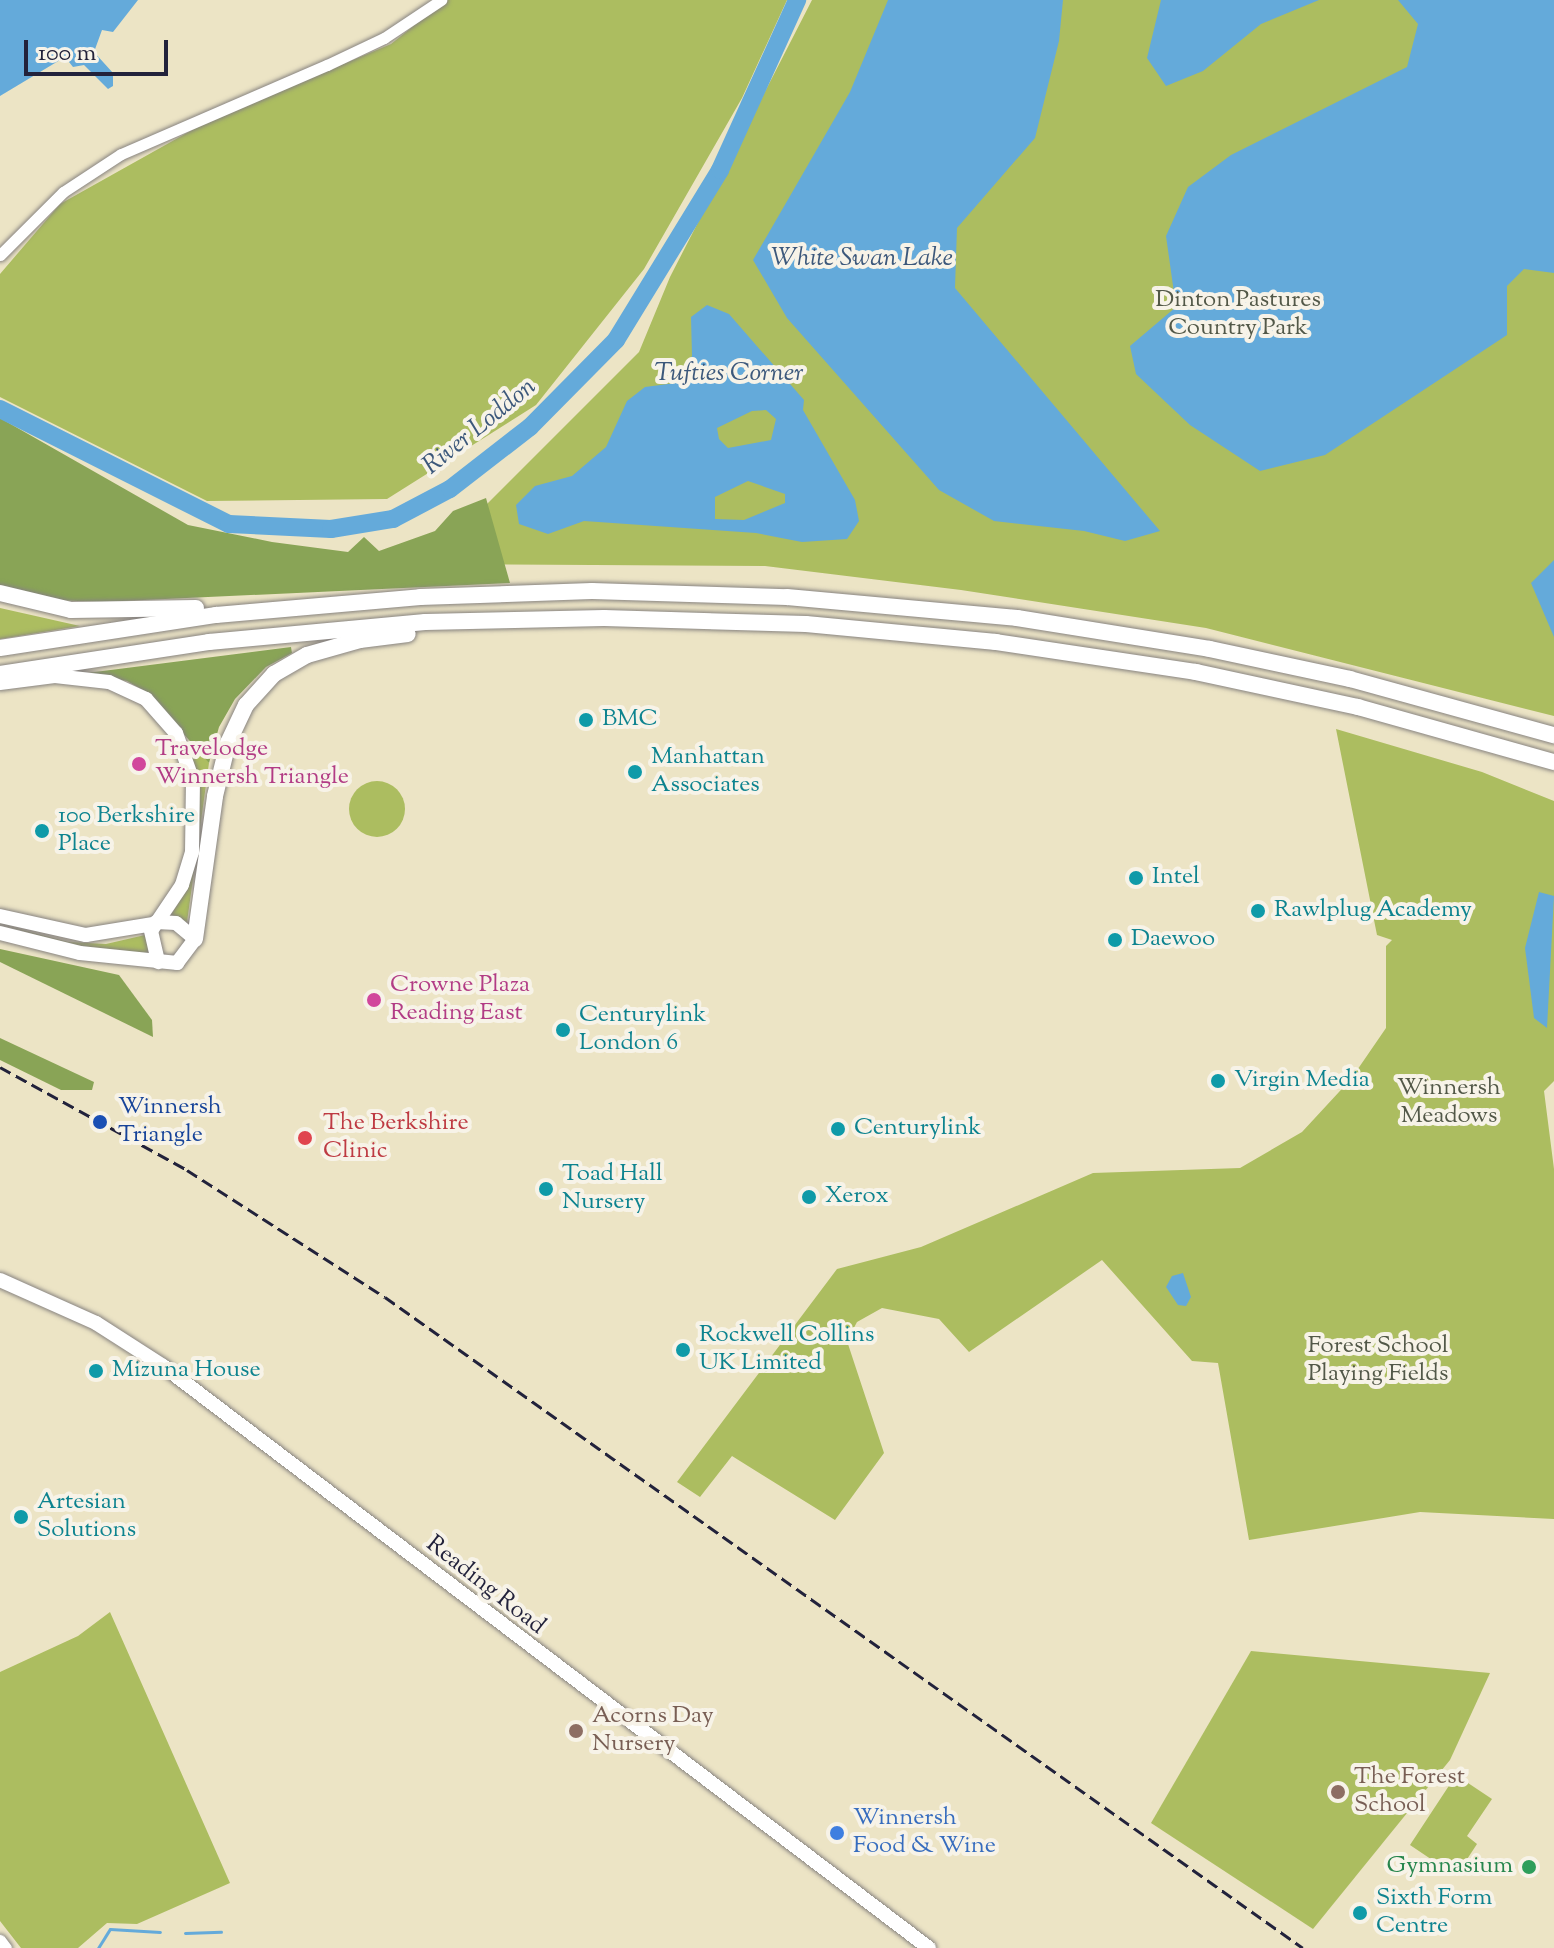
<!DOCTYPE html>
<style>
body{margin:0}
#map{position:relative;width:1554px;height:1948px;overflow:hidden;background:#ece4c5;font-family:"Sorts Mill Goudy",serif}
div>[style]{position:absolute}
.green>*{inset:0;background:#acbd60}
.round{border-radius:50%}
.forest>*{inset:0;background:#89a456}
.water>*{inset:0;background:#64aada}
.stream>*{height:3px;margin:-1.5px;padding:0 1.5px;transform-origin:1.5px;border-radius:1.5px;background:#64aada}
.river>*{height:18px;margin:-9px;padding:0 9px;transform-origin:9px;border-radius:9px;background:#64aada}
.roads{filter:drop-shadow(0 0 2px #878380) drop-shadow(0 0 2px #878380)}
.tertiary>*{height:11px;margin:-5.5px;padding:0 5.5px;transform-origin:5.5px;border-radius:5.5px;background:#fff}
.primary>*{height:14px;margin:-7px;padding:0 7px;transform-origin:7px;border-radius:7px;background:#fff}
.motorway>*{height:16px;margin:-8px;padding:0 8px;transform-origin:8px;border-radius:8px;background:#fff}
.rail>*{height:3px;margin-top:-1.5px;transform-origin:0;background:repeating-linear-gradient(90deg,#22223b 0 12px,transparent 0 18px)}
.dots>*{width:22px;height:22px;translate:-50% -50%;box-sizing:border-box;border:4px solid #f7f3e8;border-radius:50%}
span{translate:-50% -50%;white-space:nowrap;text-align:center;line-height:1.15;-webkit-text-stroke:8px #f7f3e8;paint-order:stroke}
.park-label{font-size:24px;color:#525848}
.culture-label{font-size:24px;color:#0d838f}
.left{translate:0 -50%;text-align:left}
.hotel-label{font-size:24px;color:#b23c85}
.transit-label{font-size:24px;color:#164399}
.health-label{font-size:24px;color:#be3a42}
.street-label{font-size:24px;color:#22223b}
.education-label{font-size:24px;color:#785e54}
.shop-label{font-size:24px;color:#366cbe}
.leisure-label{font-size:24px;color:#27864d}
.right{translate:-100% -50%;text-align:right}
.water-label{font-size:26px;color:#3c587b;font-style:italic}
.scale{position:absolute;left:24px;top:40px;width:144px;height:36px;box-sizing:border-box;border:4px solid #22223b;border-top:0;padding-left:10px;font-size:24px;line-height:28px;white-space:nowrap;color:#22223b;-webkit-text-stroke:6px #f7f3e8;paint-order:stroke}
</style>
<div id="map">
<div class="green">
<i style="clip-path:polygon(446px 0,787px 0,742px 98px,644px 269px,536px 405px,387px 499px,207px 501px,0 397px,0 274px,60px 204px,210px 120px,391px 44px)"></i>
<i style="clip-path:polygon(812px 0,1554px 0,1554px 716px,1206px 628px,961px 590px,765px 566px,427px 564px,639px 352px,670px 277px)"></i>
<i style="clip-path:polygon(0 608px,80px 626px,0 639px)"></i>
<i style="clip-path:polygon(1336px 729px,1482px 772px,1554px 801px,1554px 1081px,1544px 1091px,1554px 1169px,1554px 1519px,1420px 1512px,1249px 1540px,1218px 1363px,1192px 1361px,1102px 1260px,969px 1352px,939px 1319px,882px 1308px,857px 1322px,847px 1341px,884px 1453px,835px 1520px,732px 1456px,700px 1497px,677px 1482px,837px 1269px,921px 1247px,1093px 1173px,1240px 1168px,1302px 1132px,1351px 1079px,1386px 1028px,1386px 946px,1392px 940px,1377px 935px)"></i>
<i style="clip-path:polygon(188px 743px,199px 747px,209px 763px,187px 922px,171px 915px,186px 890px,197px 777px)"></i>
<i class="round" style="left:349px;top:781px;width:56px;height:56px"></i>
<i style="clip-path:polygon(0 924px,68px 942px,106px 944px,145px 935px,151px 956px,62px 943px)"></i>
<i style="clip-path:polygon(110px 1612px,230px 1883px,137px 1924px,107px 1923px,78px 1948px,21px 1948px,0 1921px,0 1672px,78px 1636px)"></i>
<i style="clip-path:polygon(1251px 1651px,1490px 1673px,1450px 1760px,1313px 1929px,1151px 1823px)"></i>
<i style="clip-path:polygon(1456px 1775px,1492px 1799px,1467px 1836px,1477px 1844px,1456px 1876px,1410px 1845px)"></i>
</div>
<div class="forest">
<i style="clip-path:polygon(0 418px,188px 525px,272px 542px,348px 552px,364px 537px,379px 551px,435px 531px,453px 511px,486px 498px,510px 583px,101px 602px,55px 600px,0 588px)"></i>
<i style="clip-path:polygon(291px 647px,292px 653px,266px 667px,235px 699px,219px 727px,209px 763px,148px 693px,127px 681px,87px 673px)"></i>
<i style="clip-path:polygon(0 949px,119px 975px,152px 1020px,153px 1037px,0 962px)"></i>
<i style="clip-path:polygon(0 1038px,94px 1082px,92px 1090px,61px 1090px,0 1060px)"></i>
</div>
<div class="water">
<i style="clip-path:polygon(0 0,138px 0,113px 32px,102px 30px,94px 52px,113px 73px,113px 86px,108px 89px,84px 65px,73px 67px,65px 57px,0 96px)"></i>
<i style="clip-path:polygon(888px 0,1063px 0,1059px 41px,1035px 138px,957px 228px,955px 288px,1160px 531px,1125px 541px,1084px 531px,994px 521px,939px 490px,787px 318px,753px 260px,850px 92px)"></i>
<i style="clip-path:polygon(1161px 0,1319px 0,1261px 24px,1203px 71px,1166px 86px,1147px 58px)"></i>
<i style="clip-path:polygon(1398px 0,1554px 0,1554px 273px,1524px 269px,1507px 286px,1507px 335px,1325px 455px,1260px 471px,1190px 425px,1136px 374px,1130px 346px,1176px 307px,1166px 236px,1188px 187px,1231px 155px,1407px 67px,1418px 24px)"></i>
<i style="clip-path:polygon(evenodd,707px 305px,729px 314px,804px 400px,803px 410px,855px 500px,859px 521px,847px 539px,802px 542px,756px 533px,584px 521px,548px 534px,519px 524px,516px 505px,535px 486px,572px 476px,606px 447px,627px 401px,645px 387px,676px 383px,692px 356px,691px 317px,707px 305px,766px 410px,776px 419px,771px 440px,728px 448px,719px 439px,717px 428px,752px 411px,766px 410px,707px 305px,748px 481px,785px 494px,785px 503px,744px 520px,715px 519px,715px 497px,748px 481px)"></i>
<i style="clip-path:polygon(1554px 560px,1554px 637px,1531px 583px)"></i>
<i style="clip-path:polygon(1539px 892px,1554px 896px,1547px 1028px,1534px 1018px,1525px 948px)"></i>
<i style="clip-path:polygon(1183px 1273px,1191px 1297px,1186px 1306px,1178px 1305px,1166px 1287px,1172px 1276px)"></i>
</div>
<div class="stream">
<i style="left:185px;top:1933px;width:36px;rotate:-2deg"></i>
<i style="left:98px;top:1948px;width:22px;rotate:-58deg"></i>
<i style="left:110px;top:1929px;width:50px;rotate:3.4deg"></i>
</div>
<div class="river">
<i style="left:0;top:409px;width:256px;rotate:26.7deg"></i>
<i style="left:229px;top:524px;width:102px;rotate:2.8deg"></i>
<i style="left:331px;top:529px;width:63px;rotate:-9.2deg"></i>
<i style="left:393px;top:519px;width:64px;rotate:-27.8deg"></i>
<i style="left:450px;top:489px;width:101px;rotate:-37.8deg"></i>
<i style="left:530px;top:427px;width:122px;rotate:-45.3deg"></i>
<i style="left:616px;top:340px;width:199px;rotate:-58.5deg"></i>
<i style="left:720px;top:170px;width:187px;rotate:-65.6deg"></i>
</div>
<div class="roads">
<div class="tertiary">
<i style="left:0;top:255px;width:89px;rotate:-45deg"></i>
<i style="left:63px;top:192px;width:69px;rotate:-33.2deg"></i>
<i style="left:121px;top:154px;width:224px;rotate:-23.4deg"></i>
<i style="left:327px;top:65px;width:63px;rotate:-25.3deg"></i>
<i style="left:384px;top:38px;width:69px;rotate:-33.7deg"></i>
<i style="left:0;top:1940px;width:10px;rotate:53deg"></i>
</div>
<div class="primary">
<i style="left:0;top:683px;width:55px;rotate:-7.3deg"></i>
<i style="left:55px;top:676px;width:54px;rotate:6.3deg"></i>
<i style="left:109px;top:682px;width:41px;rotate:24.7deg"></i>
<i style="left:146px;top:699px;width:45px;rotate:48.6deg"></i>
<i style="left:176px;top:733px;width:51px;rotate:70.5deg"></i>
<i style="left:193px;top:781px;width:71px;rotate:90.8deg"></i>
<i style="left:192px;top:852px;width:34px;rotate:107deg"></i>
<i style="left:182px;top:885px;width:55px;rotate:124deg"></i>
<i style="left:151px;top:931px;width:32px;rotate:77deg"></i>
<i style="left:0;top:916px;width:88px;rotate:12.5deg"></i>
<i style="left:86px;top:935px;width:68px;rotate:-9.3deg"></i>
<i style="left:0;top:933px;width:82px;rotate:14deg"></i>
<i style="left:80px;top:953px;width:98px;rotate:5.9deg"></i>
<i style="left:177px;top:963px;width:30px;rotate:-53deg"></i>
<i style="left:195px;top:939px;width:25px;rotate:-140deg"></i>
<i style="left:176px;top:923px;width:20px;rotate:-177deg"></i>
<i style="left:0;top:1280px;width:105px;rotate:24.1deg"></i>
<i style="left:96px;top:1323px;width:80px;rotate:32.7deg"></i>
<i style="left:163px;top:1366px;width:962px;rotate:37.23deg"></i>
</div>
<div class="motorway">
<i style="left:0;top:593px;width:73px;rotate:13.5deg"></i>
<i style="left:71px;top:610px;width:125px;rotate:-0.9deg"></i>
<i style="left:0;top:648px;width:219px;rotate:-8.7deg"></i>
<i style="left:216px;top:615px;width:205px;rotate:-5deg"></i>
<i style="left:420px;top:597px;width:172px;rotate:-2deg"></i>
<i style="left:592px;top:591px;width:195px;rotate:1.8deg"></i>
<i style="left:787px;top:597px;width:231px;rotate:5.2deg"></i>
<i style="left:1017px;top:618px;width:195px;rotate:9.1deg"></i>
<i style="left:1210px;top:649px;width:143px;rotate:12.1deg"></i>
<i style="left:1350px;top:679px;width:212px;rotate:15.4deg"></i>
<i style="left:0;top:674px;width:211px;rotate:-8.7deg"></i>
<i style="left:209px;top:642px;width:217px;rotate:-5.3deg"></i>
<i style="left:425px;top:622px;width:179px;rotate:-1.3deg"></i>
<i style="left:604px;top:618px;width:202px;rotate:1.7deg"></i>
<i style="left:806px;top:624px;width:191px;rotate:5.4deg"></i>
<i style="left:996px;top:642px;width:202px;rotate:8.5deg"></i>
<i style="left:1196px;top:672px;width:166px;rotate:12.2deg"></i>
<i style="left:1358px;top:707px;width:204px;rotate:15.7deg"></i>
<i style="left:195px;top:939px;width:144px;rotate:-82deg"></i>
<i style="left:215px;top:796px;width:55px;rotate:-76.2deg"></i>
<i style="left:228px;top:743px;width:42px;rotate:-64.7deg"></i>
<i style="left:246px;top:705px;width:42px;rotate:-47.9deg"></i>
<i style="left:274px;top:674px;width:38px;rotate:-30deg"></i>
<i style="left:307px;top:655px;width:55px;rotate:-15.8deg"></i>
<i style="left:360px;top:640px;width:48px;rotate:-7.1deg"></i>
</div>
</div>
<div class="rail">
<i style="left:0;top:1067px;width:213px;rotate:28.8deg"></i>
<i style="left:187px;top:1170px;width:235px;rotate:32.7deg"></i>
<i style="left:385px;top:1297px;width:1125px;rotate:35.34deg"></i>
</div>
<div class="dots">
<i style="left:586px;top:720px;background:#0f9aa8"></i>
<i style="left:139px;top:764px;background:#d1479c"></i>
<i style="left:635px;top:772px;background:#0f9aa8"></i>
<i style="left:42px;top:831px;background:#0f9aa8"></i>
<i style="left:1136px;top:878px;background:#0f9aa8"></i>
<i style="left:1258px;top:911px;background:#0f9aa8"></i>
<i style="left:1115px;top:940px;background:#0f9aa8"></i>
<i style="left:374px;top:1000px;background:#d1479c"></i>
<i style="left:563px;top:1030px;background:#0f9aa8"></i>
<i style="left:1218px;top:1081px;background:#0f9aa8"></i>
<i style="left:100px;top:1122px;background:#1a4fb4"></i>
<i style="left:838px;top:1129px;background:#0f9aa8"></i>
<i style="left:305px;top:1138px;background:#e0444e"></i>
<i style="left:546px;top:1189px;background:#0f9aa8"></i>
<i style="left:809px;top:1197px;background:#0f9aa8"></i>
<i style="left:683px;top:1350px;background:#0f9aa8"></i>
<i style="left:96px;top:1371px;background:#0f9aa8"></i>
<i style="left:21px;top:1517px;background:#0f9aa8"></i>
<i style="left:576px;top:1731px;background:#8d6e63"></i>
<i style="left:1338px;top:1792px;background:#8d6e63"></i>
<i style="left:837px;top:1833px;background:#3f7fe0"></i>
<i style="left:1529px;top:1867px;background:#2e9e5b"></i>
<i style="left:1360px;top:1913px;background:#0f9aa8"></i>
</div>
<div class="park-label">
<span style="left:1238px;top:315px">Dinton Pastures<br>Country Park</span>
<span style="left:1449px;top:1103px">Winnersh<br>Meadows</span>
<span style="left:1378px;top:1361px">Forest School<br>Playing Fields</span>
</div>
<div class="culture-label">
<span class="left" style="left:602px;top:720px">BMC</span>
<span class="left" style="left:651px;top:772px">Manhattan<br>Associates</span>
<span class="left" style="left:58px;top:831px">100 Berkshire<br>Place</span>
<span class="left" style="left:1152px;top:878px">Intel</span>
<span class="left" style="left:1274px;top:911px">Rawlplug Academy</span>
<span class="left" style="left:1131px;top:940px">Daewoo</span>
<span class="left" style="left:579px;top:1030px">Centurylink<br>London 6</span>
<span class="left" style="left:1234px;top:1081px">Virgin Media</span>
<span class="left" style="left:854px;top:1129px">Centurylink</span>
<span class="left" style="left:562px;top:1189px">Toad Hall<br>Nursery</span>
<span class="left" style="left:825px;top:1197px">Xerox</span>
<span class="left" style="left:699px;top:1350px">Rockwell Collins<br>UK Limited</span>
<span class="left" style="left:112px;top:1371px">Mizuna House</span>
<span class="left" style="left:37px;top:1517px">Artesian<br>Solutions</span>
<span class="left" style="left:1376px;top:1913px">Sixth Form<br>Centre</span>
</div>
<div class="hotel-label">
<span class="left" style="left:155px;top:764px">Travelodge<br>Winnersh Triangle</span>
<span class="left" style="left:390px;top:1000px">Crowne Plaza<br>Reading East</span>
</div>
<div class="transit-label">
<span class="left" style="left:118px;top:1122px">Winnersh<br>Triangle</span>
</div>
<div class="health-label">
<span class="left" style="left:323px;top:1138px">The Berkshire<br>Clinic</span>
</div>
<div class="street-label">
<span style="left:485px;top:1586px;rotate:38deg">Reading Road</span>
</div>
<div class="education-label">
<span class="left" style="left:592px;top:1731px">Acorns Day<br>Nursery</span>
<span class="left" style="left:1354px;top:1792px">The Forest<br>School</span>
</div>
<div class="shop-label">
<span class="left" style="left:853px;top:1833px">Winnersh<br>Food &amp; Wine</span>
</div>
<div class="leisure-label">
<span class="right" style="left:1513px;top:1867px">Gymnasium</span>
</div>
<div class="water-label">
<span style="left:862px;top:259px">White Swan Lake</span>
<span style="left:729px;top:374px">Tufties Corner</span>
<span style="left:480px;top:427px;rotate:-39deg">River Loddon</span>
</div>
<div class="scale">100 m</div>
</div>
